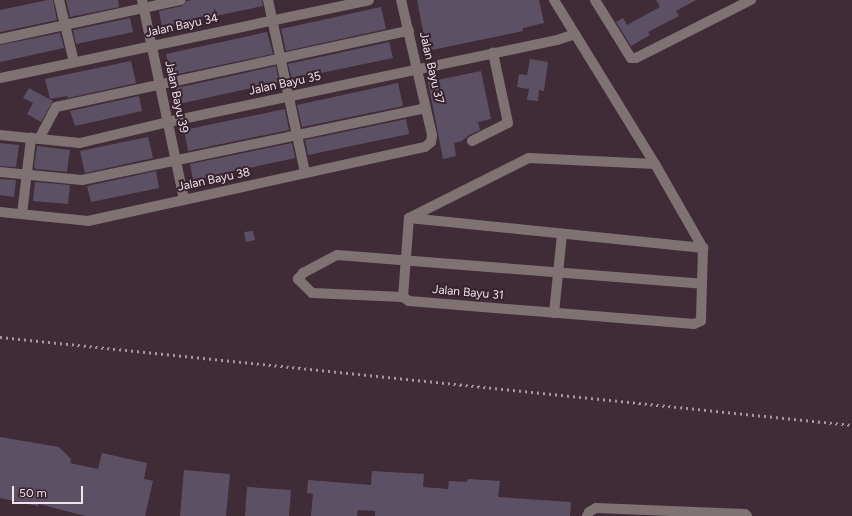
<!DOCTYPE html>
<style>
body{margin:0}
#map{position:relative;width:852px;height:516px;overflow:hidden;background:#402c37;font-family:Figtree,sans-serif}
div>[style]{position:absolute}
.building>*{inset:0;background:#5c5164}
.minor>*{height:10px;margin:-5px;padding:0 5px;transform-origin:5px;border-radius:5px;background:#7e7272}
.rail>*{height:3px;margin-top:-1.5px;transform-origin:0;background:repeating-linear-gradient(90deg,#a797a0 0 2px,transparent 0 6px)}
span{translate:-50% -50%;white-space:nowrap;text-align:center;line-height:1.15;-webkit-text-stroke:4px #36232d;paint-order:stroke}
.street-label{font-size:12px;color:#f0e3ea}
.scale{position:absolute;left:12px;top:486px;width:71px;height:18px;box-sizing:border-box;border:2px solid #f0e3ea;border-top:0;padding-left:5px;font-size:12px;line-height:14px;white-space:nowrap;color:#f0e3ea;-webkit-text-stroke:3px #36232d;paint-order:stroke}
</style>
<div id="map">
<div class="building">
<i style="clip-path:polygon(48px 0,53px 0,57px 20px,0 32px,0 10px)"></i>
<i style="clip-path:polygon(66px 0,118px 0,119px 7px,70px 17px)"></i>
<i style="clip-path:polygon(192px 0,262px 0,263px 6px,162px 27px,159px 11px,182px 6px,187px 1px)"></i>
<i style="clip-path:polygon(417px 0,539px 0,544px 23px,523px 28px,523px 31px,427px 51px)"></i>
<i style="clip-path:polygon(656px 0,696px 0,676px 11px,679px 16px,648px 32px,650px 35px,631px 46px,616px 22px,623px 18px,627px 25px,660px 7px)"></i>
<i style="clip-path:polygon(381px 7px,386px 29px,286px 51px,281px 29px)"></i>
<i style="clip-path:polygon(130px 18px,133px 32px,76px 44px,73px 30px)"></i>
<i style="clip-path:polygon(267px 32px,273px 54px,173px 75px,173px 73px,170px 74px,166px 54px)"></i>
<i style="clip-path:polygon(60px 33px,64px 48px,0 62px,0 45px)"></i>
<i style="clip-path:polygon(389px 42px,393px 58px,292px 79px,288px 64px)"></i>
<i style="clip-path:polygon(530px 59px,548px 62px,544px 91px,539px 90px,538px 101px,527px 100px,529px 89px,517px 87px,519px 74px,527px 75px)"></i>
<i style="clip-path:polygon(131px 61px,136px 83px,68px 98px,67px 96px,50px 99px,45px 79px)"></i>
<i style="clip-path:polygon(276px 66px,279px 82px,179px 104px,176px 88px)"></i>
<i style="clip-path:polygon(481px 71px,491px 119px,478px 122px,480px 130px,469px 135px,462px 141px,454px 143px,456px 156px,443px 159px,428px 82px)"></i>
<i style="clip-path:polygon(398px 83px,403px 106px,302px 127px,297px 105px)"></i>
<i style="clip-path:polygon(29px 88px,53px 101px,41px 122px,27px 114px,33px 103px,23px 98px)"></i>
<i style="clip-path:polygon(139px 96px,142px 111px,75px 126px,70px 111px)"></i>
<i style="clip-path:polygon(285px 109px,289px 130px,188px 151px,184px 130px)"></i>
<i style="clip-path:polygon(406px 119px,409px 134px,308px 155px,305px 140px)"></i>
<i style="clip-path:polygon(148px 137px,153px 158px,85px 173px,80px 151px)"></i>
<i style="clip-path:polygon(0 143px,19px 145px,16px 167px,0 166px)"></i>
<i style="clip-path:polygon(292px 143px,295px 158px,193px 180px,190px 164px)"></i>
<i style="clip-path:polygon(37px 146px,70px 150px,67px 172px,36px 169px,34px 167px)"></i>
<i style="clip-path:polygon(156px 171px,159px 188px,91px 202px,87px 186px)"></i>
<i style="clip-path:polygon(0 179px,16px 180px,14px 197px,0 195px)"></i>
<i style="clip-path:polygon(35px 182px,70px 185px,68px 204px,33px 201px)"></i>
<i style="clip-path:polygon(253px 231px,255px 240px,246px 242px,244px 232px)"></i>
<i style="clip-path:polygon(0 437px,59px 447px,71px 459px,70px 463px,98px 469px,102px 453px,147px 463px,144px 479px,153px 481px,145px 516px,85px 516px,39px 504px,38px 506px,0 498px)"></i>
<i style="clip-path:polygon(184px 470px,230px 474px,226px 516px,180px 516px)"></i>
<i style="clip-path:polygon(372px 471px,424px 474px,423px 487px,448px 489px,449px 481px,467px 482px,468px 479px,500px 481px,498px 497px,571px 502px,570px 516px,375px 516px,375px 511px,358px 510px,357px 516px,311px 516px,313px 494px,307px 493px,308px 480px,371px 485px)"></i>
<i style="clip-path:polygon(247px 487px,291px 490px,289px 516px,245px 516px)"></i>
</div>
<div class="minor">
<i style="left:59px;top:0;width:64px;rotate:76.4deg"></i>
<i style="left:142px;top:0;width:204px;rotate:78.1deg"></i>
<i style="left:268px;top:0;width:177px;rotate:77.9deg"></i>
<i style="left:554px;top:0;width:193px;rotate:58.4deg"></i>
<i style="left:655px;top:164px;width:97px;rotate:60.3deg"></i>
<i style="left:703px;top:248px;width:73px;rotate:91.6deg"></i>
<i style="left:701px;top:321px;width:8px;rotate:157deg"></i>
<i style="left:694px;top:324px;width:286px;rotate:-175.4deg"></i>
<i style="left:409px;top:301px;width:7px;rotate:-146deg"></i>
<i style="left:403px;top:297px;width:79px;rotate:-85.7deg"></i>
<i style="left:409px;top:218px;width:134px;rotate:-26.6deg"></i>
<i style="left:529px;top:158px;width:126px;rotate:2.7deg"></i>
<i style="left:595px;top:0;width:68px;rotate:58.2deg"></i>
<i style="left:631px;top:58px;width:5px"></i>
<i style="left:636px;top:58px;width:129px;rotate:-26.8deg"></i>
<i style="left:0;top:39px;width:185px;rotate:-12.2deg"></i>
<i style="left:0;top:78px;width:377px;rotate:-11.9deg"></i>
<i style="left:0;top:135px;width:80px;rotate:5.7deg"></i>
<i style="left:80px;top:143px;width:90px;rotate:-13.4deg"></i>
<i style="left:168px;top:122px;width:398px;rotate:-11.9deg"></i>
<i style="left:557px;top:40px;width:19px;rotate:-18deg"></i>
<i style="left:39px;top:139px;width:36px;rotate:-62deg"></i>
<i style="left:56px;top:107px;width:361px;rotate:-12.2deg"></i>
<i style="left:472px;top:141px;width:40px;rotate:-26.6deg"></i>
<i style="left:508px;top:123px;width:72px;rotate:-102.1deg"></i>
<i style="left:0;top:172px;width:82px;rotate:5.6deg"></i>
<i style="left:82px;top:180px;width:351px;rotate:-11.8deg"></i>
<i style="left:0;top:212px;width:88px;rotate:5.8deg"></i>
<i style="left:88px;top:221px;width:345px;rotate:-12.4deg"></i>
<i style="left:425px;top:147px;width:8px;rotate:-40deg"></i>
<i style="left:431px;top:142px;width:7px;rotate:-82deg"></i>
<i style="left:432px;top:135px;width:139px;rotate:-102.9deg"></i>
<i style="left:22px;top:214px;width:77px;rotate:-83.2deg"></i>
<i style="left:409px;top:218px;width:296px;rotate:5.8deg"></i>
<i style="left:403px;top:297px;width:91px;rotate:-177.5deg"></i>
<i style="left:312px;top:293px;width:20px;rotate:-135deg"></i>
<i style="left:298px;top:279px;width:8px;rotate:-50deg"></i>
<i style="left:303px;top:273px;width:38px;rotate:-28deg"></i>
<i style="left:337px;top:255px;width:366px;rotate:4.5deg"></i>
<i style="left:554px;top:313px;width:79px;rotate:-84.2deg"></i>
<i style="left:587px;top:516px;width:4px;rotate:-63deg"></i>
<i style="left:589px;top:512px;width:8px;rotate:-30deg"></i>
<i style="left:596px;top:508px;width:149px;rotate:2.3deg"></i>
<i style="left:745px;top:514px;width:3px;rotate:45deg"></i>
</div>
<div class="rail">
<i style="left:0;top:337px;width:857px;rotate:5.9deg"></i>
</div>
<div class="street-label">
<span style="left:182px;top:26px;rotate:-12deg">Jalan Bayu 34</span>
<span style="left:431px;top:68px;rotate:77deg">Jalan Bayu 37</span>
<span style="left:285px;top:84px;rotate:-12deg">Jalan Bayu 35</span>
<span style="left:176px;top:97px;rotate:78deg">Jalan Bayu 39</span>
<span style="left:214px;top:180px;rotate:-12deg">Jalan Bayu 38</span>
<span style="left:468px;top:293px;rotate:5deg">Jalan Bayu 31</span>
</div>
<div class="scale">50 m</div>
</div>
